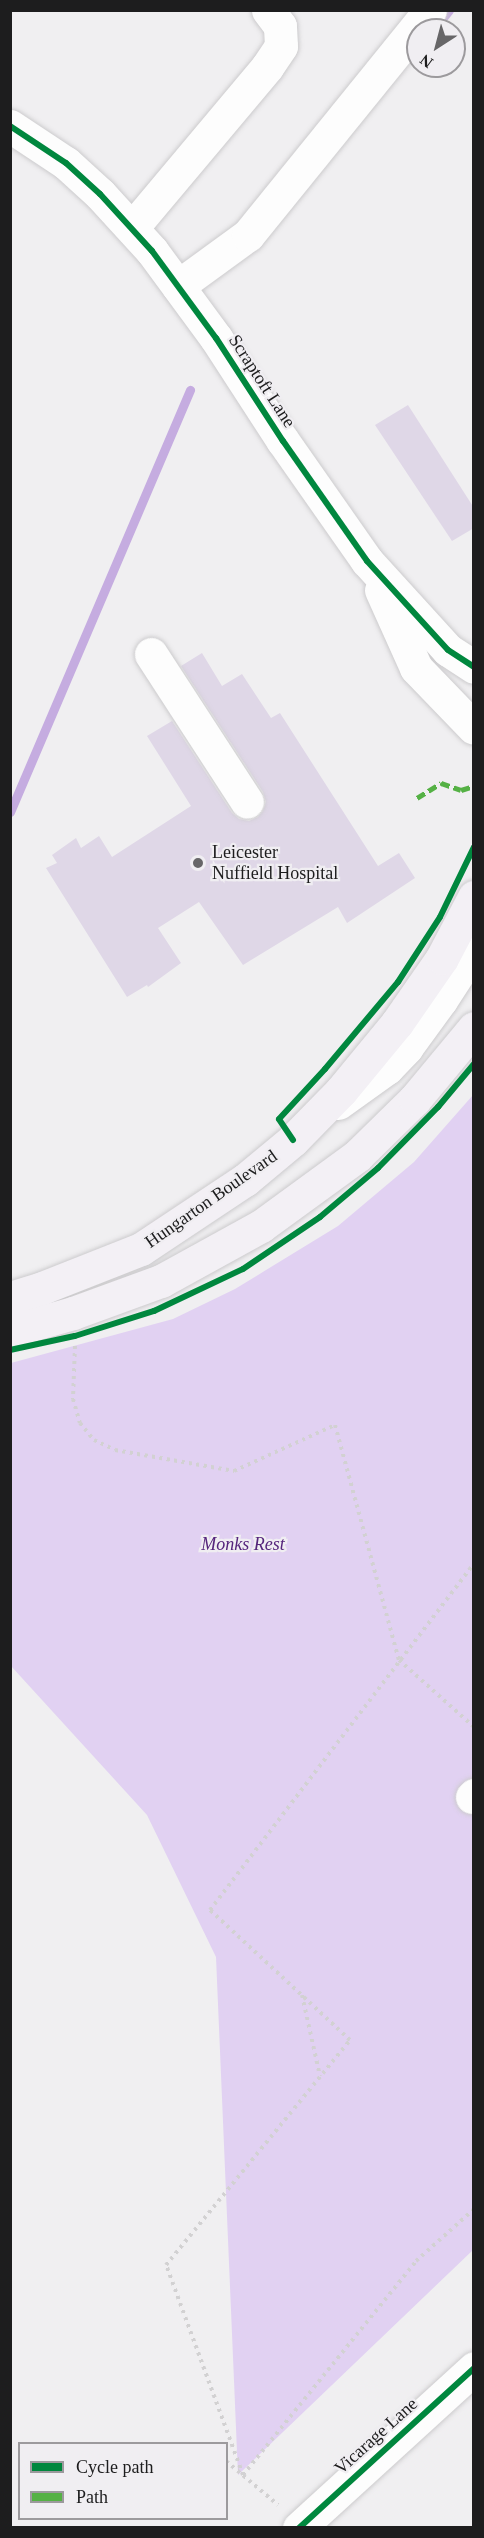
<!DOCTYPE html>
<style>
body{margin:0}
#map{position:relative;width:484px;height:2538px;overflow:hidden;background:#f0eff1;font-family:Georgia,serif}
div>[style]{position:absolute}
.green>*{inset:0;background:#e1d1f2}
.stream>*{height:9px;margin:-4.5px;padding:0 4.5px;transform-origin:4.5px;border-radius:4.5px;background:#c5ace0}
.building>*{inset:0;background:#dfd7e7}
.path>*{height:4px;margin-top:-2px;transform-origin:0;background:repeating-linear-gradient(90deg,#d2d1d2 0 3px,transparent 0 7.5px)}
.roads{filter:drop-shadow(0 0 2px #cccbcd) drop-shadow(0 0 2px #cccbcd)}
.minor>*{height:33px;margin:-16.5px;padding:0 16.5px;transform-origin:16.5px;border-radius:16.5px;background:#fdfdfd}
.highway>*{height:33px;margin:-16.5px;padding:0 16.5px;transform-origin:16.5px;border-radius:16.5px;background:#f3f0f5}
.quiet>*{height:4.5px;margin-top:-2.25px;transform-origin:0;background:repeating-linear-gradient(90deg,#55b145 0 9px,transparent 0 13.5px)}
.cycleway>*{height:6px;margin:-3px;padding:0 3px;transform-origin:3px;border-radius:3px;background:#00873e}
.dots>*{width:16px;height:16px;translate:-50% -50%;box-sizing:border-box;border:3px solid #f0eef2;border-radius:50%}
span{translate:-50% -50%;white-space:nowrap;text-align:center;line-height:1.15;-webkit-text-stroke:4.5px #f0eef2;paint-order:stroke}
.street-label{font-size:18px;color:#1d1d1e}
.poi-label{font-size:18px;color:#1d1d1e}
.left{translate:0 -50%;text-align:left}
.park-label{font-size:18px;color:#55257c;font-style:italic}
.frame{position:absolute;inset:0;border:12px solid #1d1d1e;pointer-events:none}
.legend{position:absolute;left:18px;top:2442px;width:210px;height:78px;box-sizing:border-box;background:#f0eef2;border:2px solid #9c9a9d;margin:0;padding:8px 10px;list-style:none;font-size:18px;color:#1d1d1e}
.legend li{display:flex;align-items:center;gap:12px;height:30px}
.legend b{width:30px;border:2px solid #9c9a9d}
.north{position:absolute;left:406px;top:18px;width:60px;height:60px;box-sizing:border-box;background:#f0eef2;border:2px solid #9c9a9d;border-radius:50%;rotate:216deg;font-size:16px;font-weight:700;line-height:24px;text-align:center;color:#1d1d1e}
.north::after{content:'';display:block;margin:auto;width:21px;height:27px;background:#676668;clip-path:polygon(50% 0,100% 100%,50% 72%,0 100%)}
</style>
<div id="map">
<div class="green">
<i style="clip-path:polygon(473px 1095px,473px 2250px,238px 2475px,216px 1957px,147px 1815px,11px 1666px,11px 1363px,173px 1319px,235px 1289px,338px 1226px,414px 1162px)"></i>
</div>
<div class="stream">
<i style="left:437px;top:25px;width:19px;rotate:-51deg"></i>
<i style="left:10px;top:812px;width:459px;rotate:-66.9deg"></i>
</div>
<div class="building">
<i style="clip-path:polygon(408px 405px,474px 508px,474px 528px,452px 541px,375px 425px)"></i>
<i style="clip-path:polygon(202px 653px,222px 686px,242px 674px,271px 718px,280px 713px,378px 866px,399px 853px,415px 878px,347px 923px,338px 907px,243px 965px,199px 902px,158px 928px,181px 963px,148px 987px,147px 985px,127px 997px,46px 868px,57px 863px,52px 855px,76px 838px,81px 848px,99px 836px,112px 857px,191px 806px,147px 736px,172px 721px,232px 813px,239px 819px,249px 821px,258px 817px,263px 811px,266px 802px,263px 792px,181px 666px)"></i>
</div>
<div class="path">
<i style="left:75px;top:1346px;width:53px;rotate:92.2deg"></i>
<i style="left:73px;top:1399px;width:25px;rotate:74deg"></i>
<i style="left:80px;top:1423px;width:22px;rotate:51deg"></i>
<i style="left:94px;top:1440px;width:23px;rotate:25deg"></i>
<i style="left:115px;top:1450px;width:121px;rotate:10deg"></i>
<i style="left:234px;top:1471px;width:111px;rotate:-24.5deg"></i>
<i style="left:335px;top:1425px;width:244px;rotate:74.8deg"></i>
<i style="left:399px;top:1660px;width:101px;rotate:41.8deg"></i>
<i style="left:302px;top:1995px;width:83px;rotate:77.5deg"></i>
<i style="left:226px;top:2461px;width:68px;rotate:40.2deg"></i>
<i style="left:243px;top:2475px;width:224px;rotate:-110.1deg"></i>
<i style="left:166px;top:2265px;width:291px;rotate:-50.7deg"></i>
<i style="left:350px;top:2040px;width:191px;rotate:-137.1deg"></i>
<i style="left:210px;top:1910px;width:435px;rotate:-52.7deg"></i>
<i style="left:243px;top:2475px;width:275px;rotate:-51deg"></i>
<i style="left:416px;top:2261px;width:78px;rotate:-41.9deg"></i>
</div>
<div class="roads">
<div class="minor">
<i style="left:10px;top:126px;width:67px;rotate:33.5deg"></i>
<i style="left:66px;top:163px;width:46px;rotate:42.4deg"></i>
<i style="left:100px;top:194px;width:77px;rotate:47.6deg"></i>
<i style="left:152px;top:251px;width:108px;rotate:53.7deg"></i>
<i style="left:216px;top:338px;width:123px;rotate:57deg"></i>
<i style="left:283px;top:441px;width:146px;rotate:55deg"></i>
<i style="left:367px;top:561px;width:120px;rotate:47.7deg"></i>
<i style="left:448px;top:650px;width:31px;rotate:33deg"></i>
<i style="left:132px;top:228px;width:210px;rotate:-50deg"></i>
<i style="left:267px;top:67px;width:25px;rotate:-56deg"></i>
<i style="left:281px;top:46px;width:20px;rotate:-93deg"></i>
<i style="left:280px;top:26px;width:20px;rotate:-127deg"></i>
<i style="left:178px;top:286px;width:87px;rotate:-36.1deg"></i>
<i style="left:248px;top:235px;width:289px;rotate:-51deg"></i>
<i style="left:381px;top:590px;width:85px;rotate:65.8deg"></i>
<i style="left:416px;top:668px;width:83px;rotate:46deg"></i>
<i style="left:151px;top:654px;width:176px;rotate:57deg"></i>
<i style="left:338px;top:1103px;width:60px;rotate:-35.5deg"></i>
<i style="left:387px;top:1068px;width:28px;rotate:-46deg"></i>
<i style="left:406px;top:1048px;width:59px;rotate:-53.9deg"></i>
<i style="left:441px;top:1000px;width:61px;rotate:-57.1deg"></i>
<i style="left:472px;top:1797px;width:3px;rotate:-45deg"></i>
<i style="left:299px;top:2528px;width:237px;rotate:-42.4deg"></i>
</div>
<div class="highway">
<i style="left:10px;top:1298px;width:34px;rotate:-17deg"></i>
<i style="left:42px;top:1288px;width:106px;rotate:-21.5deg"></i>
<i style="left:141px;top:1249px;width:125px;rotate:-33.6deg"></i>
<i style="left:245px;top:1180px;width:62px;rotate:-39.8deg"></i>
<i style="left:293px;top:1140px;width:69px;rotate:-45.6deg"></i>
<i style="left:341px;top:1091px;width:88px;rotate:-50.5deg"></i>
<i style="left:397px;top:1023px;width:79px;rotate:-55.3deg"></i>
<i style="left:442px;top:958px;width:69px;rotate:-62.3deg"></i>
<i style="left:10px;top:1331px;width:66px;rotate:-15.9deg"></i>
<i style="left:73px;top:1313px;width:94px;rotate:-20deg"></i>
<i style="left:161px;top:1281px;width:114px;rotate:-28.8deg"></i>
<i style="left:261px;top:1226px;width:119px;rotate:-36.1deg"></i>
<i style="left:357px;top:1156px;width:81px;rotate:-44.5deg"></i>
<i style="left:415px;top:1099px;width:92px;rotate:-50.3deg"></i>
</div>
</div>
<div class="quiet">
<i style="left:417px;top:798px;width:28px;rotate:-32deg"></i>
<i style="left:441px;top:783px;width:21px;rotate:19deg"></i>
<i style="left:461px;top:790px;width:14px;rotate:-17deg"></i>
</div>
<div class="cycleway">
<i style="left:10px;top:126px;width:67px;rotate:33.5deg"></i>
<i style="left:66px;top:163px;width:46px;rotate:42.4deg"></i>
<i style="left:100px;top:194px;width:77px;rotate:47.6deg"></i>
<i style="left:152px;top:251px;width:108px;rotate:53.7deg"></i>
<i style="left:216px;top:338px;width:123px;rotate:57deg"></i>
<i style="left:283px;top:441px;width:146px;rotate:55deg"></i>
<i style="left:367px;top:561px;width:120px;rotate:47.7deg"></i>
<i style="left:448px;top:650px;width:31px;rotate:33deg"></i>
<i style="left:293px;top:1140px;width:25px;rotate:-124deg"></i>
<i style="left:279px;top:1119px;width:68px;rotate:-47.4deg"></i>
<i style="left:325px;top:1069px;width:114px;rotate:-50deg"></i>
<i style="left:398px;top:982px;width:77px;rotate:-57.1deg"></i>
<i style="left:440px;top:917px;width:78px;rotate:-64.1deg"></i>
<i style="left:10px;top:1350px;width:66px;rotate:-12.2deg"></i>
<i style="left:75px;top:1336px;width:83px;rotate:-17.6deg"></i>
<i style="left:154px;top:1311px;width:98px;rotate:-25.3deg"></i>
<i style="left:243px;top:1269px;width:93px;rotate:-34deg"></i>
<i style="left:320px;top:1217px;width:76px;rotate:-40.2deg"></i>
<i style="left:378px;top:1168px;width:86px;rotate:-45.5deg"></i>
<i style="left:438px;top:1107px;width:56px;rotate:-50.1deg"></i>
<i style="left:299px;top:2528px;width:237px;rotate:-42.4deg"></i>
</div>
<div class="dots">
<i style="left:198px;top:863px;background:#676668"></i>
</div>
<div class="street-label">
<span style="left:262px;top:381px;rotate:57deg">Scraptoft Lane</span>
<span style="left:211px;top:1199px;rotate:-35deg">Hungarton Boulevard</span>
<span style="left:376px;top:2436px;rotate:-42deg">Vicarage Lane</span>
</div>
<div class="poi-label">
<span class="left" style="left:212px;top:863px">Leicester<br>Nuffield Hospital</span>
</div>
<div class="park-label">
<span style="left:243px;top:1544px">Monks Rest</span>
</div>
<div class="frame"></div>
<ul class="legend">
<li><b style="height:8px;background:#00873e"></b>Cycle path</li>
<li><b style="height:8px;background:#55b145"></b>Path</li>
</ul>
<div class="north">N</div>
</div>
